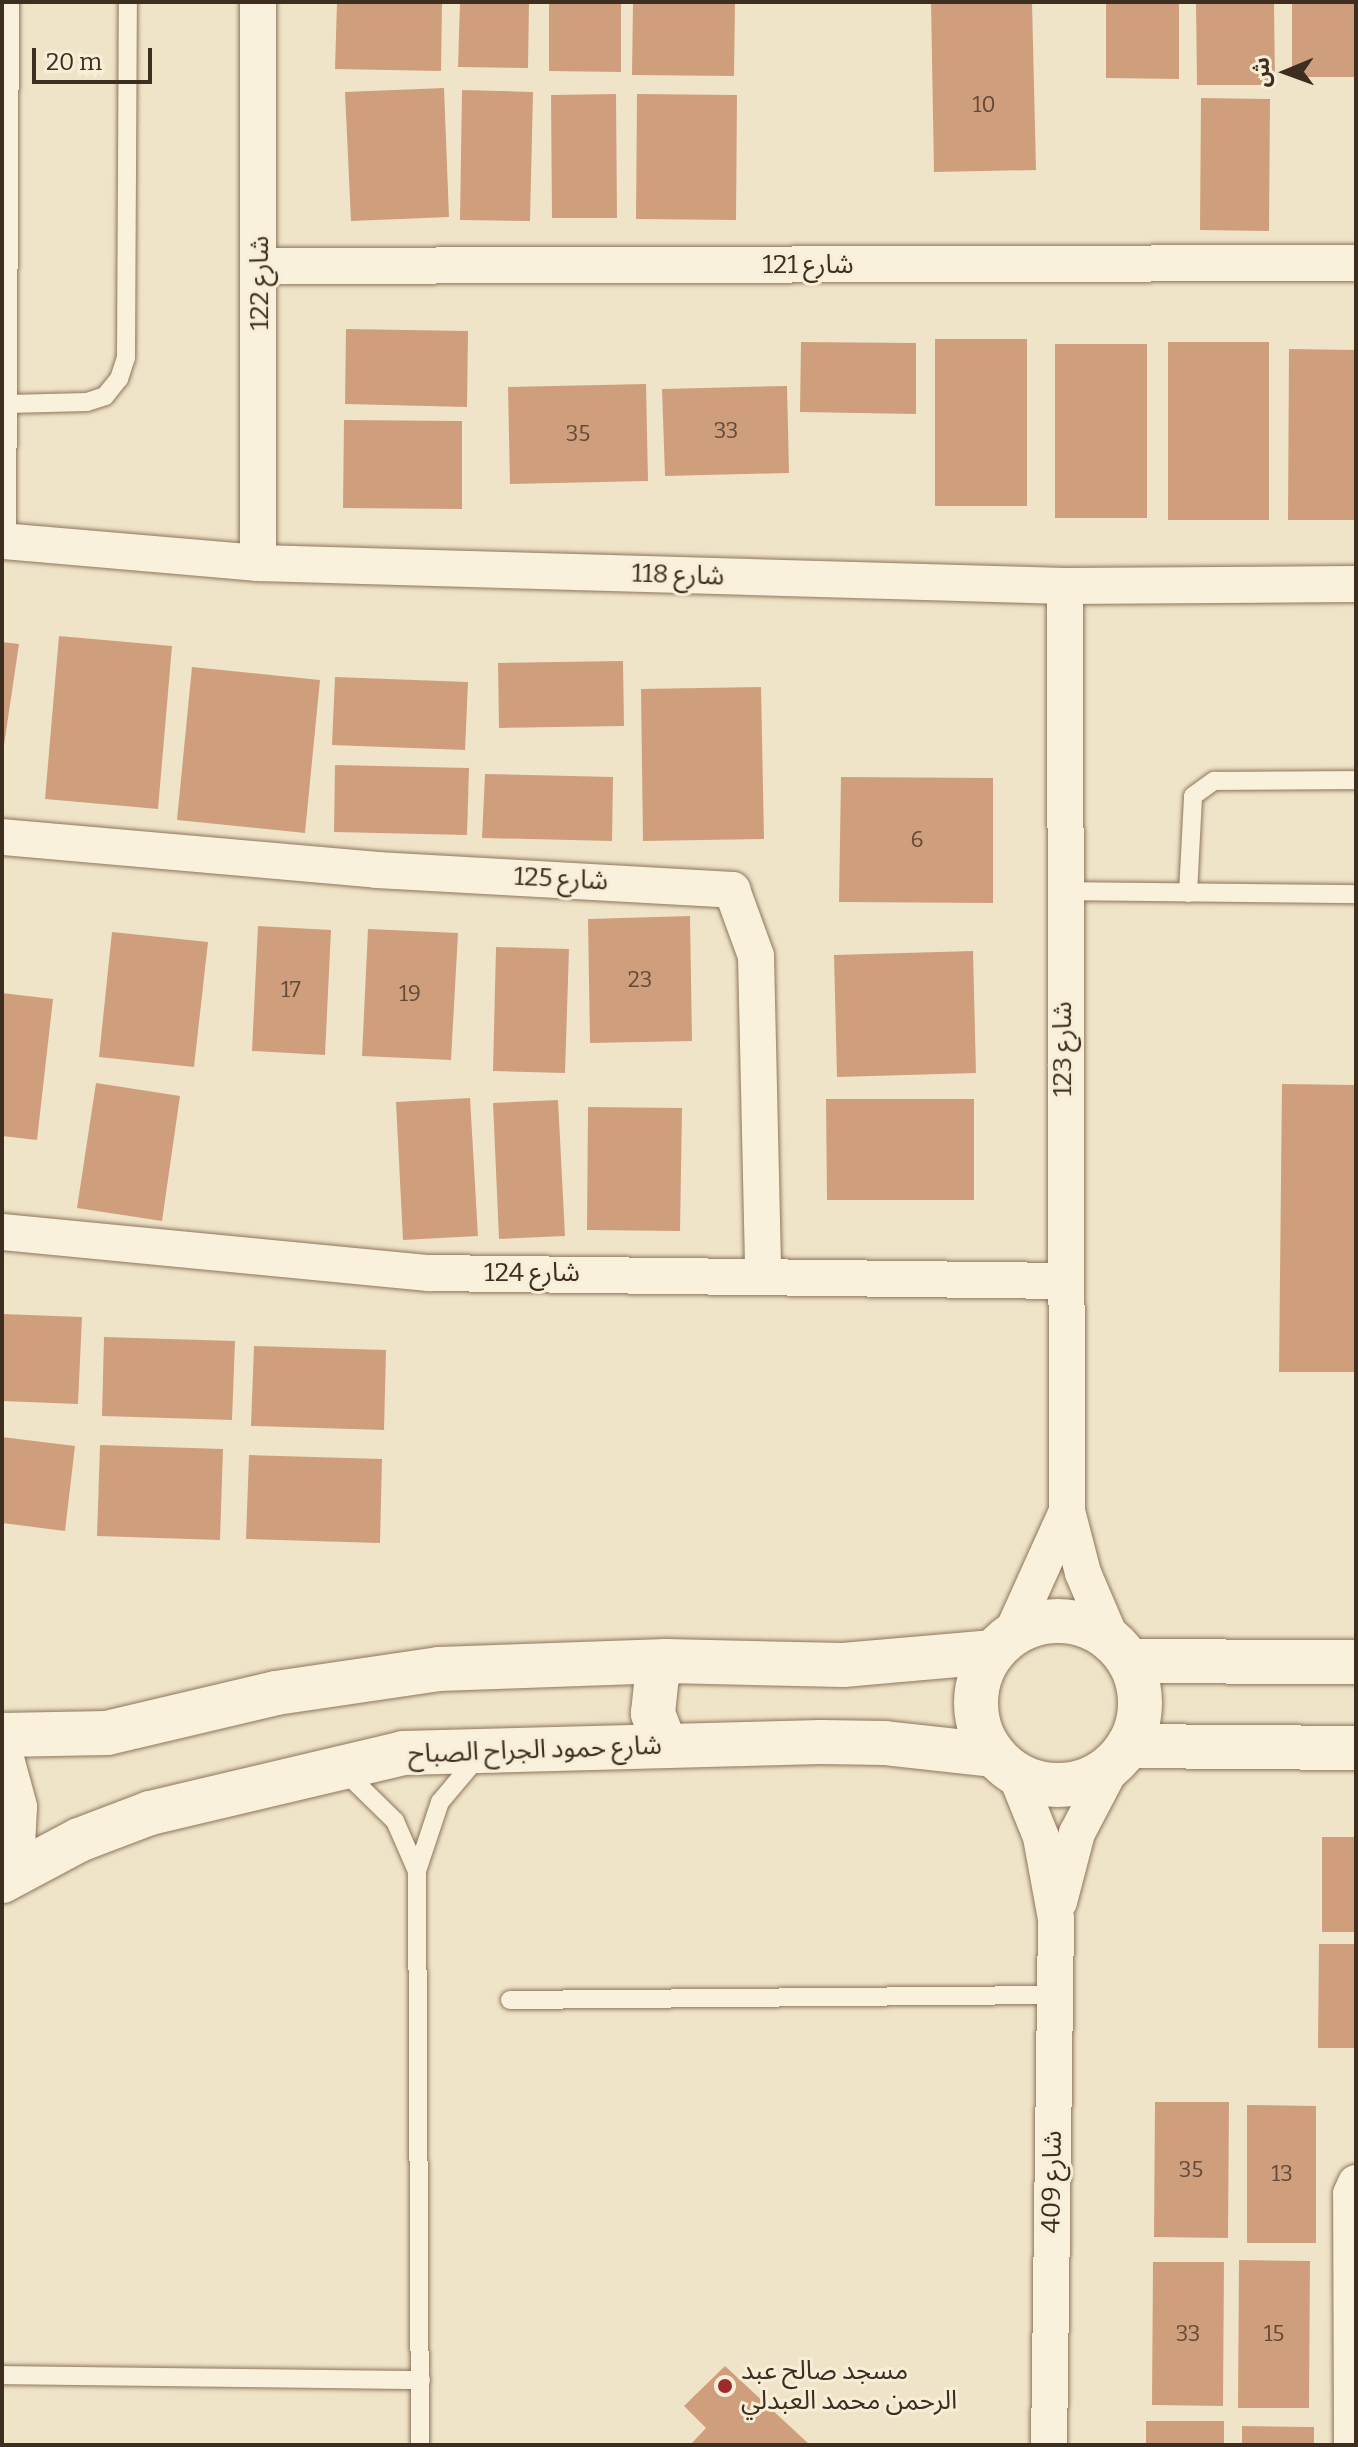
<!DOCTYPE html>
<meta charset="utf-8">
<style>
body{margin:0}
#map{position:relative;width:1358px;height:2447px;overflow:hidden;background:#f0e4c8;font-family:Bitter,"Noto Sans Arabic",serif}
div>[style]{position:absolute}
.building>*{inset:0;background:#cf9f7d}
.roads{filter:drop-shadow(0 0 2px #8d765c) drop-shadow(0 0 2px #8d765c)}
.lane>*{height:18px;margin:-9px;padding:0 9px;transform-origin:9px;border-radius:9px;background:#faf1dc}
.street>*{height:36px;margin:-18px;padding:0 18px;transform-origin:18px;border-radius:18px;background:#faf1dc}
.secondary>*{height:44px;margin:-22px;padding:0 22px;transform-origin:22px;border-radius:22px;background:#faf1dc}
.secondary>.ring{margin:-22px;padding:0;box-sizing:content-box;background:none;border:44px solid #faf1dc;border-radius:50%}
.dots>*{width:22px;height:22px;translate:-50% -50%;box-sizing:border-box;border:4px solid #f7eed8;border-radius:50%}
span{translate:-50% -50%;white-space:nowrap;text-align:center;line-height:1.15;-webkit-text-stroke:6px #f7eed8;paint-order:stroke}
.number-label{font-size:22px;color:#624a37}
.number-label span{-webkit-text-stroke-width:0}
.street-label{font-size:26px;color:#3d2e20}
.poi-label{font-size:26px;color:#3d2e20}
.left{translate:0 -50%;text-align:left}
.frame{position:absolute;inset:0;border:4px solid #3d2e20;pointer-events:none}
.north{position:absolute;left:1246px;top:32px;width:80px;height:80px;-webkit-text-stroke:6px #f7eed8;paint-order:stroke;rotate:269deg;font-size:22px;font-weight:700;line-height:32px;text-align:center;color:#3d2e20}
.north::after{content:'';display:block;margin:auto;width:28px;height:36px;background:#3d2e20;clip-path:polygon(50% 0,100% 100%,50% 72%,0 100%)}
.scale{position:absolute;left:32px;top:48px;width:120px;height:36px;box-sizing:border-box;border:4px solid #3d2e20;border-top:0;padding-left:10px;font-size:24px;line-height:28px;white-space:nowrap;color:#3d2e20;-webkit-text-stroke:6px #f7eed8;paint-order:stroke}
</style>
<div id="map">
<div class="building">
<i style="clip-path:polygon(337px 2px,442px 2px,441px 71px,335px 69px)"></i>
<i style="clip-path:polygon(460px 2px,529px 2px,528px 68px,458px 67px)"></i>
<i style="clip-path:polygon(549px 2px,621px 2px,621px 72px,549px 71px)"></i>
<i style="clip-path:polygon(633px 2px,735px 2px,734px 76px,632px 75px)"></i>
<i style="clip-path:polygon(931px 2px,1032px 2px,1036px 170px,934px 172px)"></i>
<i style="clip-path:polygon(1106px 2px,1179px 2px,1179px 79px,1106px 78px)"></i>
<i style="clip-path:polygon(1196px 2px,1274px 2px,1275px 85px,1197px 85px)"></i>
<i style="clip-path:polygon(1292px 2px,1356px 2px,1356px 77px,1292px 77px)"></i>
<i style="clip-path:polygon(444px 88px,449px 217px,351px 221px,345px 92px)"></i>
<i style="clip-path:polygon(462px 90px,533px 92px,530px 221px,460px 220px)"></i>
<i style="clip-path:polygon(616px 94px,617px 218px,552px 218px,551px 95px)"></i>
<i style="clip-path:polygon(637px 94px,737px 95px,736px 220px,636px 219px)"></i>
<i style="clip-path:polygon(1201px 98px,1270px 99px,1269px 231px,1200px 230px)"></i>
<i style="clip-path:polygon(346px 329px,468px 331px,467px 407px,345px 404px)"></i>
<i style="clip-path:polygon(935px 339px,1027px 339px,1027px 506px,935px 506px)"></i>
<i style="clip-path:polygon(801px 342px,916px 343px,916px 414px,800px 412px)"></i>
<i style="clip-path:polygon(1168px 342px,1269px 342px,1269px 520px,1168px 520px)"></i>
<i style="clip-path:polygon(1055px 344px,1147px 344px,1147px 518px,1055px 518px)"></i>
<i style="clip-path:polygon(1289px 349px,1356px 350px,1356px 520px,1288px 520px)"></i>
<i style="clip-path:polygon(646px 384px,648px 481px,510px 484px,508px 387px)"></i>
<i style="clip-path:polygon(787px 386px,789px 473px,665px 476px,662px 389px)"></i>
<i style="clip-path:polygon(344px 420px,462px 421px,462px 509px,343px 508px)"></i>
<i style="clip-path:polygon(59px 636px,172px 646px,158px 809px,45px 799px)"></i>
<i style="clip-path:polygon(2px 642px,19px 644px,4px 745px,2px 745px)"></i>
<i style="clip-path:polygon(623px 661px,624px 726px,499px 728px,498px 663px)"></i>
<i style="clip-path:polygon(192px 667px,320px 680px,305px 833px,177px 820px)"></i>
<i style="clip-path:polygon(335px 677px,468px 682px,465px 750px,332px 745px)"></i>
<i style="clip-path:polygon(761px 687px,764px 839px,643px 841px,641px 689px)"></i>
<i style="clip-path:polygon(335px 765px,469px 768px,467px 835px,334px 832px)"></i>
<i style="clip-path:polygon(485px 774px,613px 777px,612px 841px,482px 838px)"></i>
<i style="clip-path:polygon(841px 777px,993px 778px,993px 903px,839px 902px)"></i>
<i style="clip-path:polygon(690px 916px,692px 1041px,590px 1043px,588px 919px)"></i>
<i style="clip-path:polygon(258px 926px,331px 930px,325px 1055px,252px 1051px)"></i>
<i style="clip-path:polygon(368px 929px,458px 933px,451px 1060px,362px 1056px)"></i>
<i style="clip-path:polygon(112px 932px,208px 942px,194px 1067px,99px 1057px)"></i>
<i style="clip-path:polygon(496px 947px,569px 949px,565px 1073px,493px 1071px)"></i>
<i style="clip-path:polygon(973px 951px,976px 1073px,837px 1077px,834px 955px)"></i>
<i style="clip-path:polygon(2px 993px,53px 999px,37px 1140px,2px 1136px)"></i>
<i style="clip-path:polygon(96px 1083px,180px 1096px,162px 1221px,77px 1208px)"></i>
<i style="clip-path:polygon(1282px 1084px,1356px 1085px,1356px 1372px,1279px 1372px)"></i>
<i style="clip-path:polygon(470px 1098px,478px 1236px,403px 1240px,396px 1102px)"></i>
<i style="clip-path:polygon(826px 1099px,974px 1099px,974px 1200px,827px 1200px)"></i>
<i style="clip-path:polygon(558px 1100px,565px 1236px,499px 1239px,493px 1103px)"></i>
<i style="clip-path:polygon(588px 1107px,682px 1108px,680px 1231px,587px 1230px)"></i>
<i style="clip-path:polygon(2px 1314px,82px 1317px,78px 1404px,2px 1401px)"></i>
<i style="clip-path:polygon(104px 1337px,235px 1341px,232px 1420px,102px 1416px)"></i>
<i style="clip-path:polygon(254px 1346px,386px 1350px,384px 1430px,251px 1426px)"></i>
<i style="clip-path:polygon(2px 1437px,75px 1446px,65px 1531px,2px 1523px)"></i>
<i style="clip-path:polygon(100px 1445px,223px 1449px,220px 1540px,97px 1536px)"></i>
<i style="clip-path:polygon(249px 1455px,382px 1459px,380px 1543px,246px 1539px)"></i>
<i style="clip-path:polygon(1322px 1837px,1356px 1837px,1356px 1932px,1322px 1932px)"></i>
<i style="clip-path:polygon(1319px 1944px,1356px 1944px,1356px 2048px,1318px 2048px)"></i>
<i style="clip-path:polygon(1155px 2102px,1229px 2102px,1228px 2238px,1154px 2237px)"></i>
<i style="clip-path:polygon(1247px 2105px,1316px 2106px,1316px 2243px,1247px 2243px)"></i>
<i style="clip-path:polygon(1239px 2260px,1310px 2261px,1309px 2408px,1238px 2408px)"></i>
<i style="clip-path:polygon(1153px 2262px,1224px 2262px,1223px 2406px,1152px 2405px)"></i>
<i style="clip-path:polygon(725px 2366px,810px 2445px,690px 2445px,706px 2428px,684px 2406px)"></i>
<i style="clip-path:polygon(1146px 2421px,1224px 2421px,1224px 2445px,1146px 2445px)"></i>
<i style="clip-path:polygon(1242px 2426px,1314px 2427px,1314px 2445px,1242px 2445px)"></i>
</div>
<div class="roads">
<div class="lane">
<i style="left:8px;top:404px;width:79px;rotate:-1.5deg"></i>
<i style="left:87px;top:402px;width:19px;rotate:-18deg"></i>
<i style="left:105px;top:396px;width:22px;rotate:-51deg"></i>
<i style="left:119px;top:379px;width:22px;rotate:-72deg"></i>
<i style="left:126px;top:358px;width:356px;rotate:-89.7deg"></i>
<i style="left:7px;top:541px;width:539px;rotate:-89.68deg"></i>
<i style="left:1063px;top:891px;width:293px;rotate:0.6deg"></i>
<i style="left:1188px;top:893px;width:97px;rotate:-87deg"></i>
<i style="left:1193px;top:796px;width:26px;rotate:-36deg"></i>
<i style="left:1214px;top:781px;width:142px;rotate:-0.4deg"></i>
<i style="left:345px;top:1772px;width:70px;rotate:44.4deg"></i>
<i style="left:395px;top:1821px;width:55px;rotate:66.3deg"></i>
<i style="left:510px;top:2000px;width:544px;rotate:-0.53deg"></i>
<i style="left:2px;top:2375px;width:419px;rotate:0.7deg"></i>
<i style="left:420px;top:2445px;width:574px;rotate:-90.3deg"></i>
<i style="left:417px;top:1871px;width:73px;rotate:-71.6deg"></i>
<i style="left:440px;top:1802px;width:57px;rotate:-49.9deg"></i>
</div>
<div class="street">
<i style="left:260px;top:266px;width:1096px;rotate:-0.16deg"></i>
<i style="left:2px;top:541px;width:257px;rotate:4.9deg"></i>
<i style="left:258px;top:563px;width:807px;rotate:1.63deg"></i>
<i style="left:1065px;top:586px;width:291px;rotate:-0.4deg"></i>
<i style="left:258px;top:563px;width:561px;rotate:-90deg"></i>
<i style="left:1065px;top:586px;width:925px;rotate:89.88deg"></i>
<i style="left:1067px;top:1511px;width:64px;rotate:75.5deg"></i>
<i style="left:1083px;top:1573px;width:74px;rotate:66.9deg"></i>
<i style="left:2px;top:837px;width:376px;rotate:5deg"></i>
<i style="left:377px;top:870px;width:356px;rotate:3.2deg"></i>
<i style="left:732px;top:890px;width:70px;rotate:70deg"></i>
<i style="left:756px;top:956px;width:318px;rotate:88.7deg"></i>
<i style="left:2px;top:1232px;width:429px;rotate:5.5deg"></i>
<i style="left:429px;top:1273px;width:634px;rotate:0.72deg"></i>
<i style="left:1012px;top:1633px;width:134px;rotate:-65.7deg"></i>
<i style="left:1016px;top:1775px;width:67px;rotate:68deg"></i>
<i style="left:1041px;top:1837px;width:83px;rotate:79.6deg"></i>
<i style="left:1056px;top:1919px;width:526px;rotate:90.76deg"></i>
<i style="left:1059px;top:1902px;width:71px;rotate:-75.4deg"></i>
<i style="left:1077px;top:1833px;width:78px;rotate:-62.4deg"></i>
<i style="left:1352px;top:2445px;width:251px;rotate:-90.2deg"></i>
<i style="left:1351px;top:2194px;width:12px;rotate:-66deg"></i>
</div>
<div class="secondary">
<i class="ring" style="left:976px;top:1621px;width:120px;height:120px"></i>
<i style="left:1129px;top:1661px;width:227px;rotate:0.3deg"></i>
<i style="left:2px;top:1735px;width:105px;rotate:-1.1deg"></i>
<i style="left:107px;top:1733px;width:174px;rotate:-13.3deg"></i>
<i style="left:276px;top:1693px;width:165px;rotate:-8.4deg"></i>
<i style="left:439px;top:1669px;width:227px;rotate:-2deg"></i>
<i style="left:666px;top:1661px;width:177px;rotate:1.3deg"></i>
<i style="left:843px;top:1665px;width:151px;rotate:-5deg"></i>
<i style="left:665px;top:1745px;width:34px;rotate:-111deg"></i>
<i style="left:653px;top:1713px;width:36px;rotate:-84deg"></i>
<i style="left:657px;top:1677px;width:18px;rotate:-61deg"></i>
<i style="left:1128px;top:1746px;width:228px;rotate:0.5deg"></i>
<i style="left:2px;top:1759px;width:50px;rotate:74.8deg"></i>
<i style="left:15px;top:1807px;width:38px;rotate:93deg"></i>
<i style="left:13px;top:1845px;width:37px;rotate:107deg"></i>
<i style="left:2px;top:1881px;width:87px;rotate:-28deg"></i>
<i style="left:79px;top:1840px;width:76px;rotate:-20.8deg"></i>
<i style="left:150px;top:1813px;width:260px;rotate:-13.3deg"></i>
<i style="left:403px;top:1753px;width:418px;rotate:-1.5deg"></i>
<i style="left:821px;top:1742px;width:64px;rotate:0.9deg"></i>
<i style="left:885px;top:1743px;width:110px;rotate:6.3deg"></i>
</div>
</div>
<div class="dots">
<i style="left:725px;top:2386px;background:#9e2a2b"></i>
</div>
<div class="number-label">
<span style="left:984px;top:105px">10</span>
<span style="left:726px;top:431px">33</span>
<span style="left:578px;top:434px">35</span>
<span style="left:917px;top:840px">6</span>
<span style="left:640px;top:980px">23</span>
<span style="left:291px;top:990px">17</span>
<span style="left:410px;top:994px">19</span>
<span style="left:1191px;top:2170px">35</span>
<span style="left:1282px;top:2174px">13</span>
<span style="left:1188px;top:2334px">33</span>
<span style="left:1274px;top:2334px">15</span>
</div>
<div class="street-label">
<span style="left:808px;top:265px">شارع 121</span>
<span style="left:260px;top:283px;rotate:-90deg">شارع 122</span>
<span style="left:678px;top:575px;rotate:2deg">شارع 118</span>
<span style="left:561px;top:879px;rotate:3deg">شارع 125</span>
<span style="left:1063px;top:1049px;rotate:-90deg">شارع 123</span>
<span style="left:532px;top:1273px">شارع 124</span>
<span style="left:535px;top:1750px;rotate:-2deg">شارع حمود الجراح الصباح</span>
<span style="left:1052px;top:2182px;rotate:-89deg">شارع 409</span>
</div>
<div class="poi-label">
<span class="left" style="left:741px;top:2386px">مسجد صالح عبد<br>الرحمن محمد العبدلي</span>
</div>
<div class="frame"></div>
<div class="north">ش</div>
<div class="scale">20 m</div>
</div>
